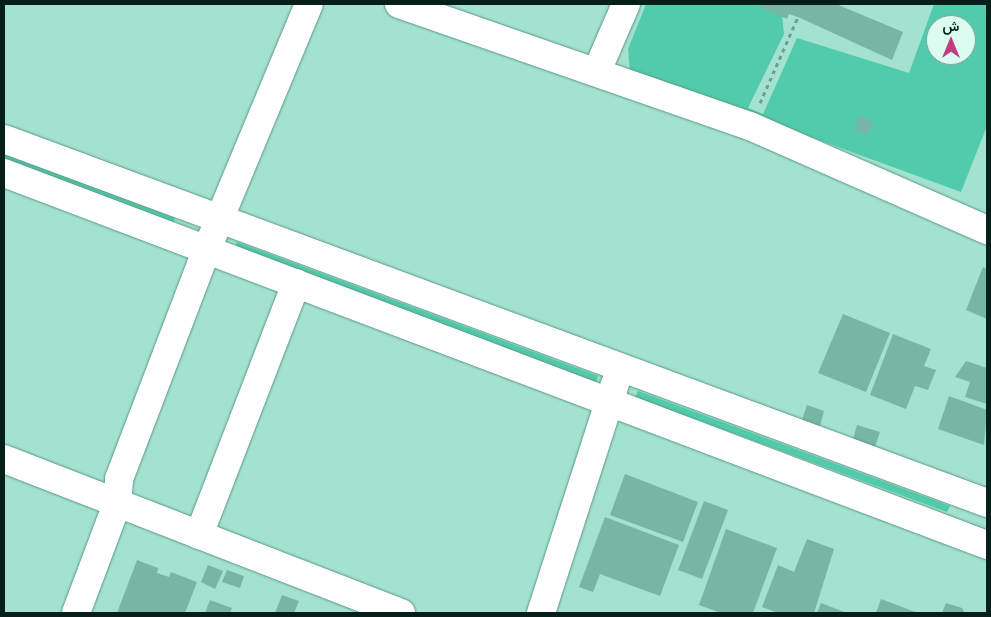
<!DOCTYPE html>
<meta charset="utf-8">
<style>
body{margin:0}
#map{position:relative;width:991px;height:617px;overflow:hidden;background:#a3e2ce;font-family:"Noto Sans",Vazirmatn,sans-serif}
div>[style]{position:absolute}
.green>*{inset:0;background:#51cbab}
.building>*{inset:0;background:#77b6a3}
.path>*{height:3px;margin-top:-1.5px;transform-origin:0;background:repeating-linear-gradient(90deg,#6d9f90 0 4px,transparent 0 8px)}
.roads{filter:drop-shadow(0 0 1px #5a9785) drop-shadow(0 0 1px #5a9785)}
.minor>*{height:28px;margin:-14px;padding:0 14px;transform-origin:14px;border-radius:14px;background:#fff}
span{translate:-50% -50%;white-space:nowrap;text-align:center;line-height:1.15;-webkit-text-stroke:4px #ddfcf1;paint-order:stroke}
.frame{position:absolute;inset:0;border:5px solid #062019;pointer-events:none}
.north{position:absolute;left:926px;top:15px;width:50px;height:50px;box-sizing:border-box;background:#ddfcf1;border:1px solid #87a49b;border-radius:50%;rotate:0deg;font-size:14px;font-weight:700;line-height:20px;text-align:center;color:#062019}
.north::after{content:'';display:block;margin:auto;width:18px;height:22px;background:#c13c80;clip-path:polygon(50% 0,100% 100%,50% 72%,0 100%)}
</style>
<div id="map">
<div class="green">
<i style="clip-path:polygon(evenodd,646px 4px,781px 4px,784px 34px,748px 108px,763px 114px,797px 38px,909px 73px,934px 4px,987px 4px,987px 126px,961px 192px,630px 71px,628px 49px,646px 4px,936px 25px,966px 25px,966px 55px,936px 55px,936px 25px)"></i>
<i style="clip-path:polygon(4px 153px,175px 218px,173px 224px,4px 160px)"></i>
<i style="clip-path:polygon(237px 242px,598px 376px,596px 383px,234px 249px)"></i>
<i style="clip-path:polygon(638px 391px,950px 506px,947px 512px,635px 397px)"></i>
</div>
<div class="building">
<i style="clip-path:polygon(762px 4px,836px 4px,903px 32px,892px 60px,798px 17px,789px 14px,787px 19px,761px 8px)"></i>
<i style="clip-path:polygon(859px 116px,873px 121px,868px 135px,854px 130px)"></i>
<i style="clip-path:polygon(983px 267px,987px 269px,987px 319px,966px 310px)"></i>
<i style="clip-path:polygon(843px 314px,890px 333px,866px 392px,818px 373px)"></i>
<i style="clip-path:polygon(893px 334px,931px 349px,924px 366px,936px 370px,928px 390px,915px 386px,906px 409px,870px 395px)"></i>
<i style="clip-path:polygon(966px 361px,987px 368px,987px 404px,965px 397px,970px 382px,955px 377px)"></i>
<i style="clip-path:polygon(949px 396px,987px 410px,984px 445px,938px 429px)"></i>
<i style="clip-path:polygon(807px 405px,824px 411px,820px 426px,802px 420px)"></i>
<i style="clip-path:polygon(857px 425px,880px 432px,874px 450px,852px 443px)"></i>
<i style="clip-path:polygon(625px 474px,698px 502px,683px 542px,610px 515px)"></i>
<i style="clip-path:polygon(704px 501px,728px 510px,702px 579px,678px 570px)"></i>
<i style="clip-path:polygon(605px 517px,679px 545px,660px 596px,600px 574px,593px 592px,579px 587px)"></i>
<i style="clip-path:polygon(726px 529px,777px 548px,753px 613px,721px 613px,699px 605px)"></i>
<i style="clip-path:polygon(807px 539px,834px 549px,814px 613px,778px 613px,762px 607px,778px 565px,794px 572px)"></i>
<i style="clip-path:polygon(137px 560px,158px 568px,157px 573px,169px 577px,171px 572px,197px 582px,185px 613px,117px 613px)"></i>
<i style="clip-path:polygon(208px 565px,223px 571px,215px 589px,201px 582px)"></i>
<i style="clip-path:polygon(227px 570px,244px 576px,240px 588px,222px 582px)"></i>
<i style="clip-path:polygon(282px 595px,299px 601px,294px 613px,275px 613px)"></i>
<i style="clip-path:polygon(881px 599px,918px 613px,876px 613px)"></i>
<i style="clip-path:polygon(210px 600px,232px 608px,230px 613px,205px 613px)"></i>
<i style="clip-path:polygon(821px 603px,847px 613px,817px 613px)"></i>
<i style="clip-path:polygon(946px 603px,962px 608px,965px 613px,942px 613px)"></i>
</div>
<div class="path">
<i style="left:760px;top:103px;width:94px;rotate:-66.2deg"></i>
</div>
<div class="roads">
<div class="minor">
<i style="left:399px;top:4px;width:372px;rotate:19.2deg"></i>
<i style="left:750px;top:126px;width:259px;rotate:23.7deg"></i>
<i style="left:597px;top:71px;width:73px;rotate:-66.6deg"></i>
<i style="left:4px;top:139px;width:1048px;rotate:20.32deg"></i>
<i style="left:4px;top:173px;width:1051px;rotate:20.73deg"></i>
<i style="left:4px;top:459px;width:426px;rotate:21.2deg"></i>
<i style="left:199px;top:535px;width:270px;rotate:-68.9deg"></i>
<i style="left:76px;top:613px;width:116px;rotate:-69.4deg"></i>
<i style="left:117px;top:504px;width:25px;rotate:-85deg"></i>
<i style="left:119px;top:479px;width:246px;rotate:-69.1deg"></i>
<i style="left:207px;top:249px;width:265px;rotate:-67.4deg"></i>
<i style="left:541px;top:613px;width:241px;rotate:-72.1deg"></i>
</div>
</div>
<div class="frame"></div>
<div class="north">ش</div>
</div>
